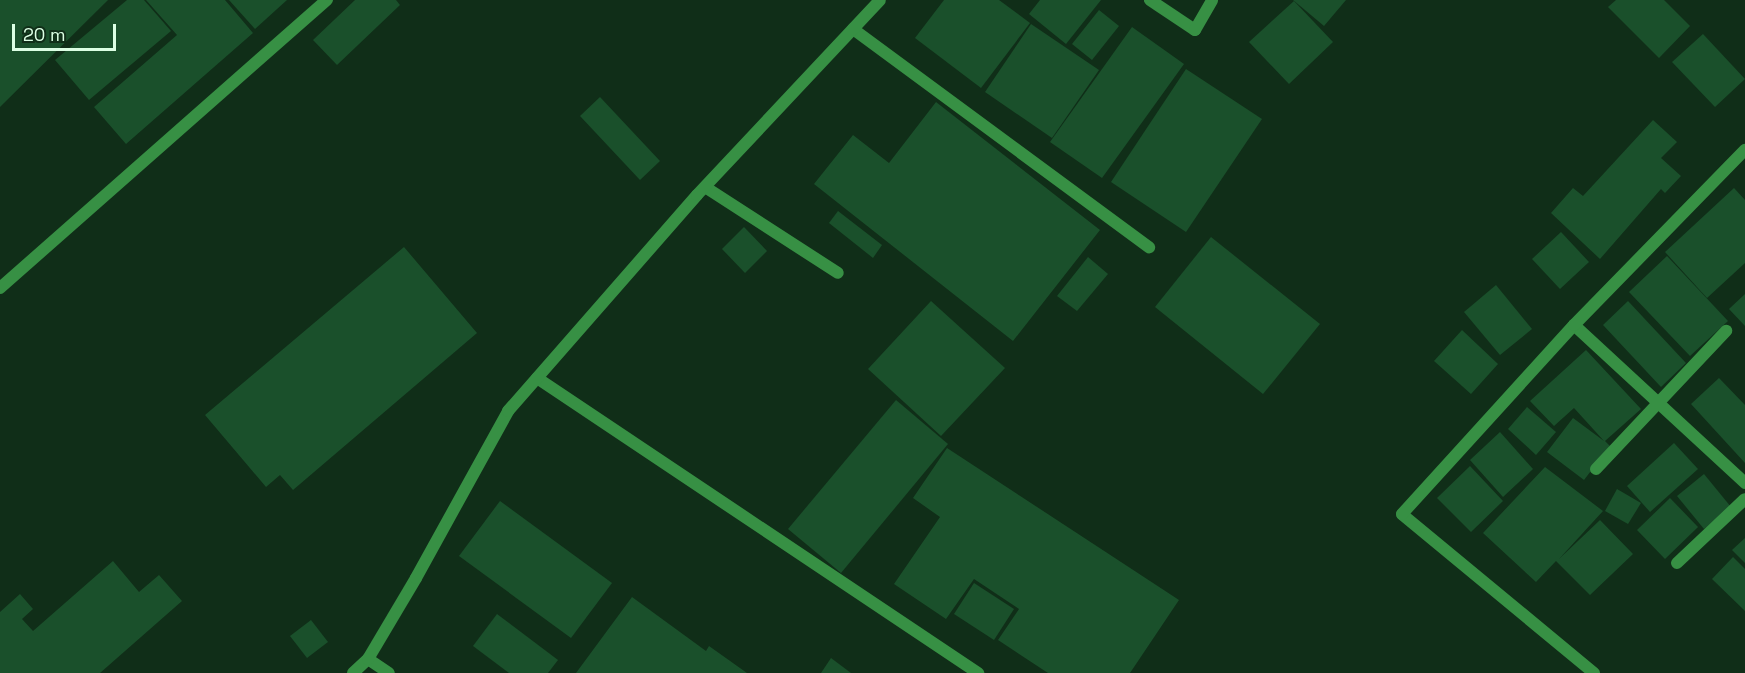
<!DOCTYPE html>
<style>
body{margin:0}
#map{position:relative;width:1745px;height:673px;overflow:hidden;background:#102e18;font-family:"Space Grotesk",sans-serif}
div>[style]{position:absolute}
.building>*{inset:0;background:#1a502b}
.minor>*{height:12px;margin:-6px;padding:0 6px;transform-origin:6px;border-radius:6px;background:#379044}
span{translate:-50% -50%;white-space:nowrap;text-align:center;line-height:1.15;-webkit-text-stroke:6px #102e18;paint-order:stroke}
.scale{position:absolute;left:12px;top:24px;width:104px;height:27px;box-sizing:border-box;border:3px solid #dcffe4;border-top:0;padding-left:8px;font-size:18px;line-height:21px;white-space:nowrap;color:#dcffe4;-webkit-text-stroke:4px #102e18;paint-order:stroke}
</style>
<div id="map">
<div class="building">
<i style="clip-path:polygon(0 0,108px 0,0 107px)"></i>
<i style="clip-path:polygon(127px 0,144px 0,171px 31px,89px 100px,55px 60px)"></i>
<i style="clip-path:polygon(146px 0,225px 0,253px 33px,126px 144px,94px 107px,177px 35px)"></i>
<i style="clip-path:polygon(229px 0,287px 0,255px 29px)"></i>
<i style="clip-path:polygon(355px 0,396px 0,400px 5px,337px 65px,313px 40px)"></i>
<i style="clip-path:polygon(944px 0,999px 0,1030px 23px,981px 88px,915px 38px)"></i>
<i style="clip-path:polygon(1040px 0,1101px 0,1066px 44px,1029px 14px)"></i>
<i style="clip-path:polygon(1293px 0,1346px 0,1324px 26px)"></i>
<i style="clip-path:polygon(1616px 0,1664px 0,1690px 26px,1659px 58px,1608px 7px)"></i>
<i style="clip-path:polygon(1294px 1px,1333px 42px,1289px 84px,1249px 42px)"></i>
<i style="clip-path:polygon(1099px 10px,1119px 26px,1092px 60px,1072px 44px)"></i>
<i style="clip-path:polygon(1031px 24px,1099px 70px,1052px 138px,985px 92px)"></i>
<i style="clip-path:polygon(1132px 27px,1184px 64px,1102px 178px,1050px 142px)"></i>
<i style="clip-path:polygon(1703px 34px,1745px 79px,1715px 107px,1672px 62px)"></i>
<i style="clip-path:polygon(1186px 69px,1262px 119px,1186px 232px,1111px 182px)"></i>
<i style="clip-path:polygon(600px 97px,660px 161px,640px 180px,580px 116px)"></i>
<i style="clip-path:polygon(936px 102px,1100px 230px,1013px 341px,814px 184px,853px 135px,889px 163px)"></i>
<i style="clip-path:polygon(1653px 120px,1677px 142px,1661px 158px,1681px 176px,1665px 193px,1661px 189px,1600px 259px,1551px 213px,1573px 188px,1583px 196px)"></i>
<i style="clip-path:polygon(1734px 188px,1745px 200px,1745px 263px,1707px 298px,1665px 252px)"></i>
<i style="clip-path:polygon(838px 211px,882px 245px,873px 258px,829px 223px)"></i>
<i style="clip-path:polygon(744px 227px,767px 251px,745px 273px,722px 249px)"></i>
<i style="clip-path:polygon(1561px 232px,1589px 262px,1560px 289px,1532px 259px)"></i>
<i style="clip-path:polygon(1211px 237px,1320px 324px,1263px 394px,1155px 307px)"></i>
<i style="clip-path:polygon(404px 247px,477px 333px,293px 490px,280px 475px,266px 487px,205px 415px)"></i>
<i style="clip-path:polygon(1667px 256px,1728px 321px,1690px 356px,1629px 292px)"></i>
<i style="clip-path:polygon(1088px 257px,1108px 274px,1077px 311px,1057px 296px)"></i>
<i style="clip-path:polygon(1496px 285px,1532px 329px,1500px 355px,1464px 312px)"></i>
<i style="clip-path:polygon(1745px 294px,1745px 326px,1729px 309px)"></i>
<i style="clip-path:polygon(931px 301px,1005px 368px,941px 436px,868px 369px)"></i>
<i style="clip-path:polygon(1628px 301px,1686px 363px,1661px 387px,1603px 325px)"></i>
<i style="clip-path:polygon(1462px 330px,1498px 364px,1471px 394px,1434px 361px)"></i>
<i style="clip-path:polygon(1586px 350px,1641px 409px,1605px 441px,1610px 446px,1584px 480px,1547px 452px,1573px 418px,1604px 441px,1574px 408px,1554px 426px,1530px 401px)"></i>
<i style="clip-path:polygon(1719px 378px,1745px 405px,1745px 463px,1691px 404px)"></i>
<i style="clip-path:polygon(896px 400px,948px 444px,841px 573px,788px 529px)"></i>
<i style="clip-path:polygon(1527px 407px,1556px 432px,1536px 455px,1508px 429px)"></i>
<i style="clip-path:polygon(1500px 432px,1533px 469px,1503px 497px,1470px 460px)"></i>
<i style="clip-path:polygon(1674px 443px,1698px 469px,1650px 512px,1627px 486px)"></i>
<i style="clip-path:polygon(947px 448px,1179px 600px,1130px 673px,1048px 673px,998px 640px,1019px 609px,974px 579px,946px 619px,894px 584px,940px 517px,913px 498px)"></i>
<i style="clip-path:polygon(1470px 466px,1503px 501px,1471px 532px,1437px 498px)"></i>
<i style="clip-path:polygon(1545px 467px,1603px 511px,1559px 559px,1600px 520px,1633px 554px,1590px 595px,1556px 561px,1536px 582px,1483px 533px)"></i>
<i style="clip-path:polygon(1704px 474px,1731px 507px,1704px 529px,1677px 496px)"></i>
<i style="clip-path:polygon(1617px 489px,1641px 503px,1628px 524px,1605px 511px)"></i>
<i style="clip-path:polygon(1670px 498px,1698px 527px,1665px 559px,1637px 530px)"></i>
<i style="clip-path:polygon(500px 501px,612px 583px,571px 638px,459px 556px)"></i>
<i style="clip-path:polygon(1745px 538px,1745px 563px,1732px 550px)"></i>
<i style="clip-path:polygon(1733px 557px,1745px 569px,1745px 611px,1712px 579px)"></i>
<i style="clip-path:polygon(113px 561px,139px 592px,159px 575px,182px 601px,100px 673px,0 673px,0 612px,20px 594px,33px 609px,22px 619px,33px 631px)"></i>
<i style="clip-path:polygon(974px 583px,1014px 609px,994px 640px,954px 614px)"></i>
<i style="clip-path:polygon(632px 597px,706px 651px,709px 646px,747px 673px,576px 673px)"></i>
<i style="clip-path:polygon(497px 614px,558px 660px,548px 673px,509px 673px,473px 646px)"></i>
<i style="clip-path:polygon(311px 620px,328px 642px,307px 658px,290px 636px)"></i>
<i style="clip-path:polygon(831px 658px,851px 673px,821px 673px)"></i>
</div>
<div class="minor">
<i style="left:1150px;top:0;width:54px;rotate:33.7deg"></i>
<i style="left:1195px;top:30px;width:34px;rotate:-60deg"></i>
<i style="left:853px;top:29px;width:368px;rotate:36.4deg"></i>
<i style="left:705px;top:187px;width:158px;rotate:32.9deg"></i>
<i style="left:0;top:288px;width:436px;rotate:-41.4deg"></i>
<i style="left:1574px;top:325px;width:233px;rotate:42.7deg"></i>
<i style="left:537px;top:378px;width:531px;rotate:33.78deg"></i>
<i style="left:1596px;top:469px;width:190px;rotate:-46.7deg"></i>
<i style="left:1677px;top:563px;width:93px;rotate:-43.3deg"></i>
<i style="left:368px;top:659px;width:25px;rotate:34deg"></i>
<i style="left:353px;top:673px;width:21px;rotate:-43deg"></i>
<i style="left:368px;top:659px;width:94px;rotate:-59.3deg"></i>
<i style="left:416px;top:578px;width:191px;rotate:-61.1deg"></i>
<i style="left:508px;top:411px;width:287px;rotate:-48.8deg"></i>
<i style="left:697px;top:195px;width:267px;rotate:-46.8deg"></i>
<i style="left:1594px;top:673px;width:249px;rotate:-140.4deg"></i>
<i style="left:1402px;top:514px;width:256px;rotate:-47.7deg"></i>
<i style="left:1574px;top:325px;width:245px;rotate:-45.7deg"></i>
</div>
<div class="scale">20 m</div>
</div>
